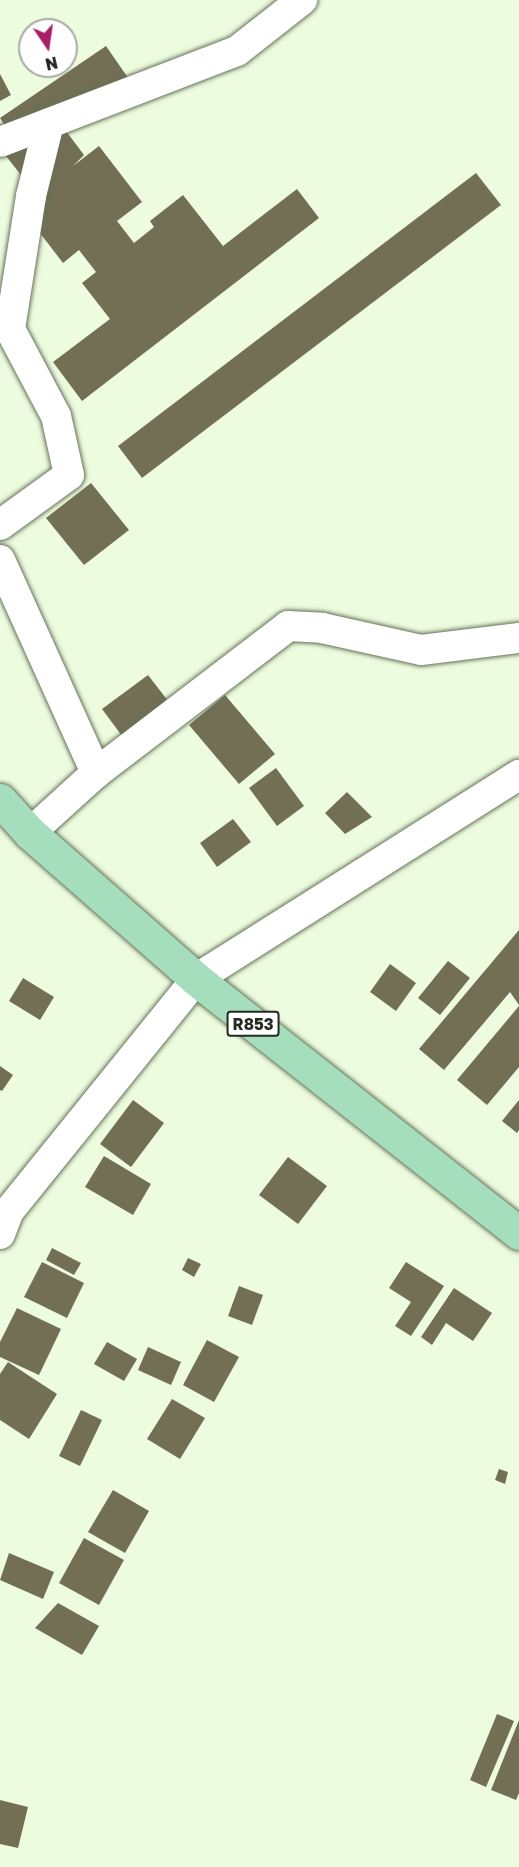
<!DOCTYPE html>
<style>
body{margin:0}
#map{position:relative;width:519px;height:1867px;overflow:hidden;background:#edfcdf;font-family:"Golos Text",sans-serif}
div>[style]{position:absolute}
.building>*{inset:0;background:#726f54}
.roads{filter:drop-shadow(0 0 2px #667259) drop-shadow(0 0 2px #667259)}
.minor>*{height:30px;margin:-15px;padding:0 15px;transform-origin:15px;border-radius:15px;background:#fff}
.major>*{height:33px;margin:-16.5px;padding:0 16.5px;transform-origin:16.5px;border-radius:16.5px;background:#a4debc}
span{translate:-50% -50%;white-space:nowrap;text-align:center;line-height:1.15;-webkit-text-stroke:6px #fff;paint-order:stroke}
.shield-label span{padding:2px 4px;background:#fff;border:2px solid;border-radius:4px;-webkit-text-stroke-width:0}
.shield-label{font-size:16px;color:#252a20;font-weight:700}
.north{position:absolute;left:18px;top:18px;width:60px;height:60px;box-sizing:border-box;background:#fff;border:2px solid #a8aaa6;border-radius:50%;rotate:167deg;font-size:16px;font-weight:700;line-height:24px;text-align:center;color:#252a20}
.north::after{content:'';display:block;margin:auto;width:21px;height:27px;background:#a81f65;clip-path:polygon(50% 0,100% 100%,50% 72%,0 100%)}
</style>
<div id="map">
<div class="building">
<i style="clip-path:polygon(106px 46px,133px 85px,66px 131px,84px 155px,73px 166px,99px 146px,142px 202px,117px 221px,134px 243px,154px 227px,150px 221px,183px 195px,223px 246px,297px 189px,319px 218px,82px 401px,53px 362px,110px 319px,82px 283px,96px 272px,79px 250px,63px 263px,20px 207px,36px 194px,2px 151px,15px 141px,0 118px)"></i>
<i style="clip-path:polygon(0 74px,11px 95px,0 101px)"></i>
<i style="clip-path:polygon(476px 173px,501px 205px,142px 478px,118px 446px)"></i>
<i style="clip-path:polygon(91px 483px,129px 530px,84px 565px,46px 518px)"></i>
<i style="clip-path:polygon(148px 675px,172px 706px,125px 740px,102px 709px)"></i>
<i style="clip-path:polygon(225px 695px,275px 754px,239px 784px,189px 725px)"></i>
<i style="clip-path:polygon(276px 768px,304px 806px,277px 826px,249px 788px)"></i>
<i style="clip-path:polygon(347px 792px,372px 817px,345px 834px,325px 813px)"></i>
<i style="clip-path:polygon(233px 819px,251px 842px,217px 867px,200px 843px)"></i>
<i style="clip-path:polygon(519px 930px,519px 1005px,510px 992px,444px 1070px,419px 1049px)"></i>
<i style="clip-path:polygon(448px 961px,470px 978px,440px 1015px,418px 998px)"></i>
<i style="clip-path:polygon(390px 964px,416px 983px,396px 1011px,370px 992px)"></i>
<i style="clip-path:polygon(23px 978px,54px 997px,40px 1020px,9px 1001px)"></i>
<i style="clip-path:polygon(519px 1006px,519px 1067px,487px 1105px,457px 1080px)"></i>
<i style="clip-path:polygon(0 1066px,13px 1075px,2px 1091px,0 1090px)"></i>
<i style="clip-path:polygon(133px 1100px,164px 1123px,131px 1167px,100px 1144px)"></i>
<i style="clip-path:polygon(519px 1100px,519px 1130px,517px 1133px,502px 1121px)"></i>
<i style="clip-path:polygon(104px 1156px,151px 1184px,133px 1215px,85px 1187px)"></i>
<i style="clip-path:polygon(288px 1157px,327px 1186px,298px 1224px,259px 1195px)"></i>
<i style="clip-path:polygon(52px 1248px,81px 1263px,74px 1275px,46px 1260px)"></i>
<i style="clip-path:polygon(188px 1258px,201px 1264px,194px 1277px,182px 1270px)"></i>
<i style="clip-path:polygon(42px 1262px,84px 1283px,67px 1318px,24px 1297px)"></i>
<i style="clip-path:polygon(406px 1262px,444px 1286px,411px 1336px,395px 1326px,411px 1302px,389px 1288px)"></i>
<i style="clip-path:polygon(239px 1286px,263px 1295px,252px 1325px,228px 1316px)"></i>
<i style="clip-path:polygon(454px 1288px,492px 1313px,473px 1341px,446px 1323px,432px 1345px,421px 1337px)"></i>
<i style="clip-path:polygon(17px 1308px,61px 1329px,39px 1375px,0 1357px,0 1342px)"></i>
<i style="clip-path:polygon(207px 1340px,239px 1357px,214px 1402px,183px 1385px)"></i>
<i style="clip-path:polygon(107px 1342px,137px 1359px,124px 1381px,94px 1364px)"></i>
<i style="clip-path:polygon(148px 1347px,181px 1362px,171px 1385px,138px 1370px)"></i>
<i style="clip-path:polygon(8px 1362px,57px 1394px,29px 1439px,0 1420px,0 1374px)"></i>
<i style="clip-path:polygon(172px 1399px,205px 1418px,180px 1459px,147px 1439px)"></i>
<i style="clip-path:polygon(81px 1410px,102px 1420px,80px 1466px,59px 1456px)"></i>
<i style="clip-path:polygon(499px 1469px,508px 1472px,505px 1484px,495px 1480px)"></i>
<i style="clip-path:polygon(113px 1490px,149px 1511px,125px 1553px,88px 1532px)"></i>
<i style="clip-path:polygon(84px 1538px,124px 1560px,99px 1605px,59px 1583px)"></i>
<i style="clip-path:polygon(9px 1553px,54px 1572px,43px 1599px,0 1580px)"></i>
<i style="clip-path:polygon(58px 1603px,99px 1626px,82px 1655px,35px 1628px)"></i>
<i style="clip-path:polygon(497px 1714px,514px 1721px,486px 1787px,470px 1780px)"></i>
<i style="clip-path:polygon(519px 1720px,519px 1793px,516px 1800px,491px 1790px)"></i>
<i style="clip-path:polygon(0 1800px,28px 1807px,18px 1848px,0 1844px)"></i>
</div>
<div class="roads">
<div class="minor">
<i style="left:0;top:142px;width:254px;rotate:-21deg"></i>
<i style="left:237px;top:51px;width:83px;rotate:-38.1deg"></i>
<i style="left:0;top:525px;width:85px;rotate:-35.9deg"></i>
<i style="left:69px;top:475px;width:60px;rotate:-102.4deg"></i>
<i style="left:56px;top:416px;width:98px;rotate:-117.9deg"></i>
<i style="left:10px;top:329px;width:135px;rotate:-81deg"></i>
<i style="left:31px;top:196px;width:75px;rotate:-76.1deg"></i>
<i style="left:0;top:560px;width:234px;rotate:65.7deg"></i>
<i style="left:30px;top:833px;width:89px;rotate:-42.3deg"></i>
<i style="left:96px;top:773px;width:242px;rotate:-37.4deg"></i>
<i style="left:288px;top:626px;width:34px;rotate:3deg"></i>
<i style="left:322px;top:628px;width:101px;rotate:12.5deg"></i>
<i style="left:421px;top:650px;width:99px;rotate:-7deg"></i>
<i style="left:0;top:1234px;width:25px;rotate:-69deg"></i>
<i style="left:9px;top:1211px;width:298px;rotate:-51.1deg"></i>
<i style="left:196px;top:979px;width:382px;rotate:-32.3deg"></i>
</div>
<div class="major">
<i style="left:0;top:800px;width:45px;rotate:47.7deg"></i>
<i style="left:30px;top:833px;width:221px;rotate:41.3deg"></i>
<i style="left:196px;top:979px;width:411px;rotate:38.2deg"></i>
</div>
</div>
<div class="shield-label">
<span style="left:253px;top:1024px">R853</span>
</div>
<div class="north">N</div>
</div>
